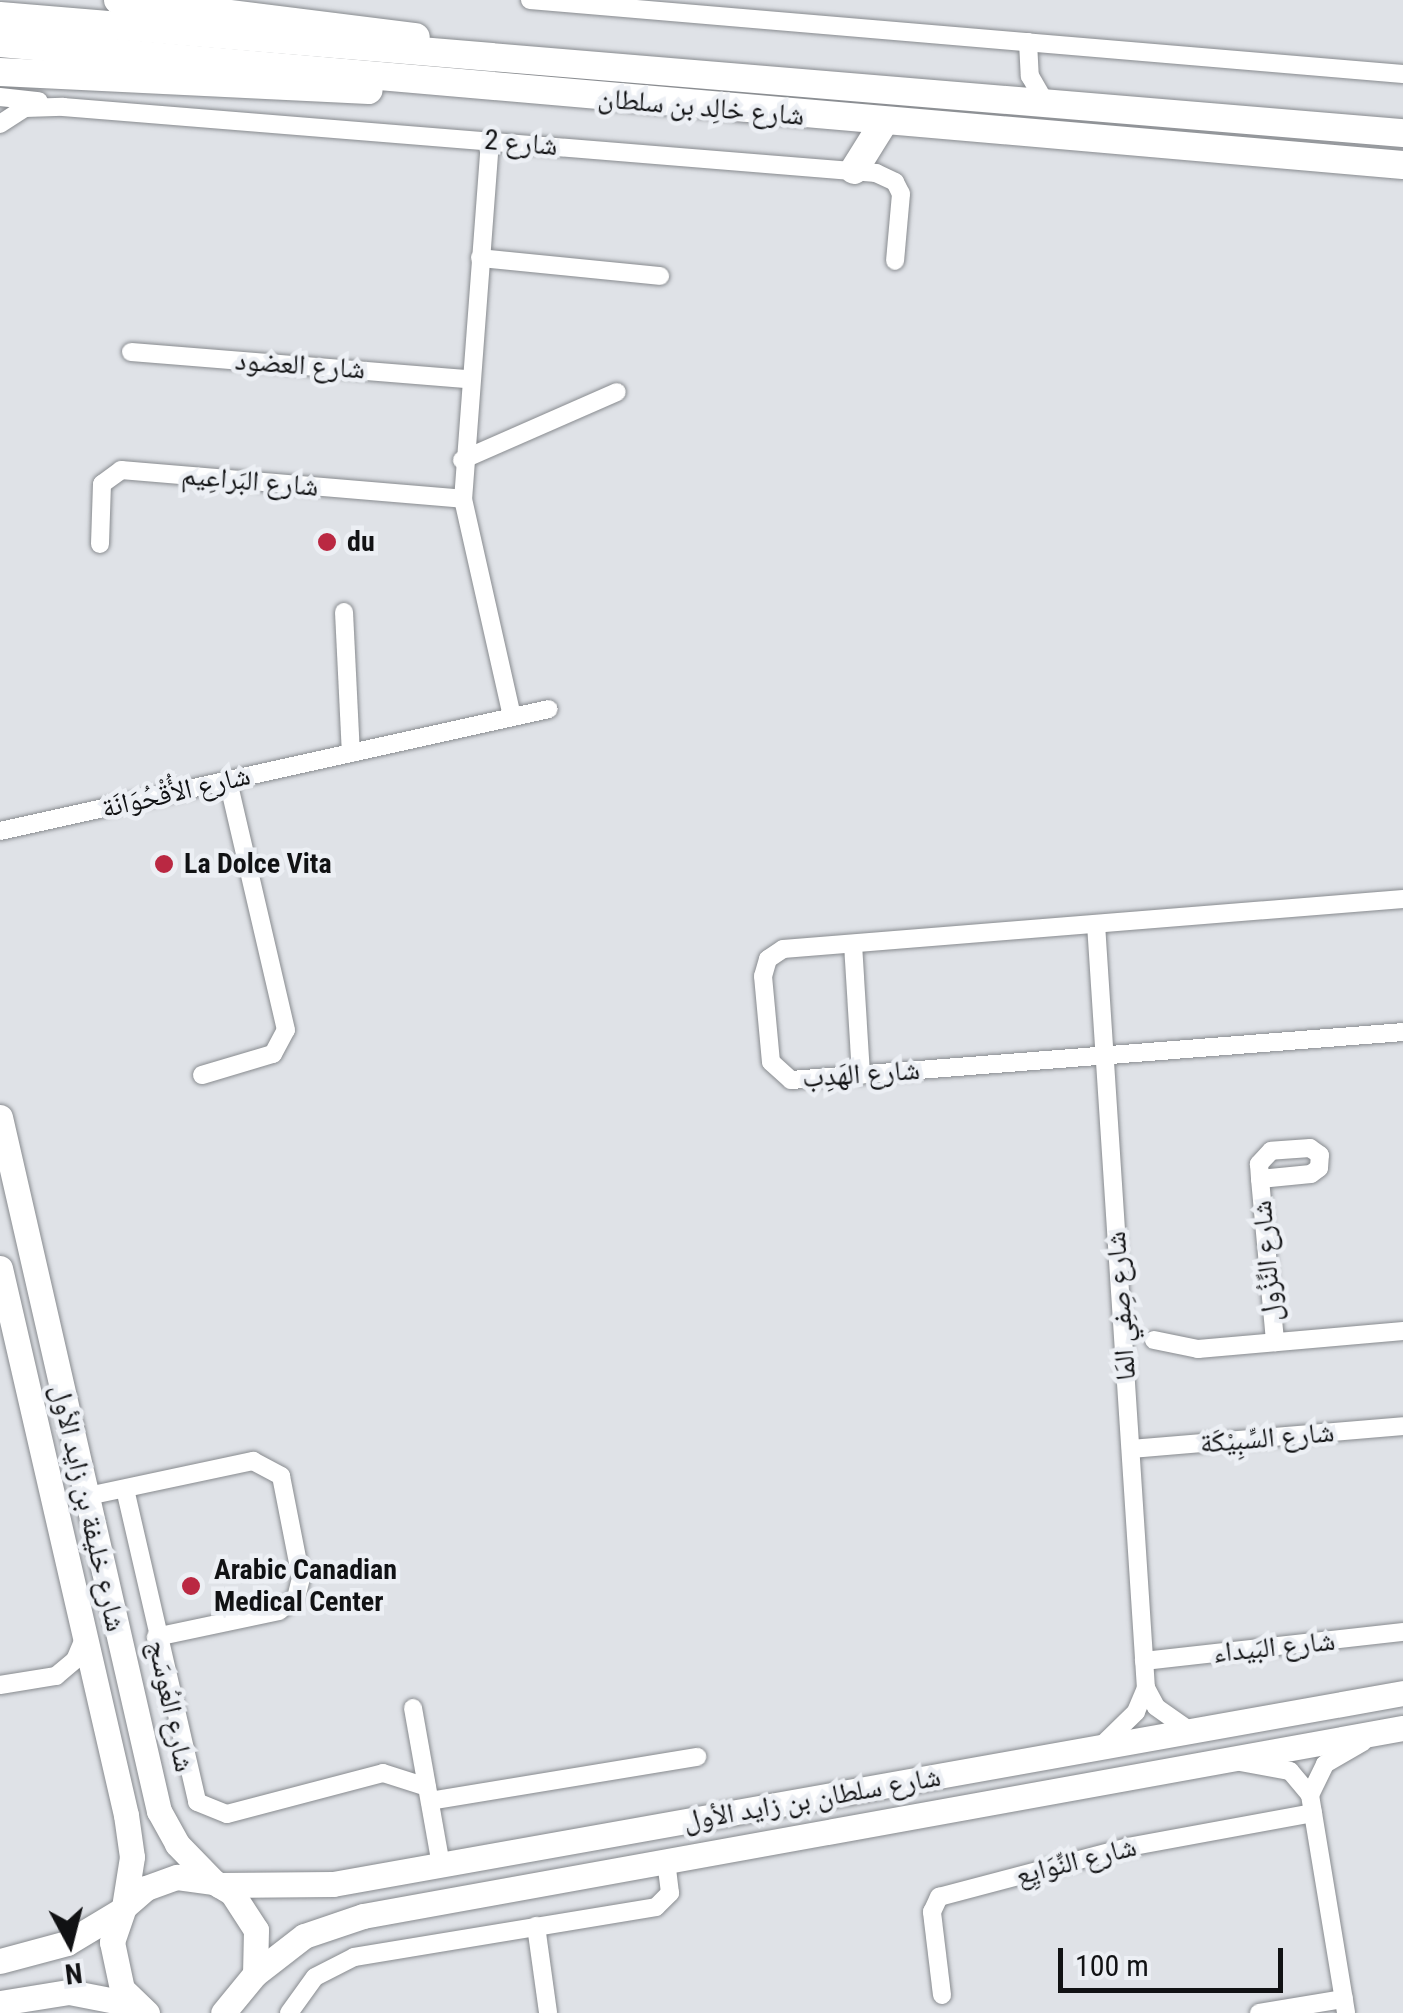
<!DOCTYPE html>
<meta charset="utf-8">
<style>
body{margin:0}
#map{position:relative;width:1403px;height:2013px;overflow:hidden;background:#dfe2e7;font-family:"Roboto Condensed","Noto Naskh Arabic",sans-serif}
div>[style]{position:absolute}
.roads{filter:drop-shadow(0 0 2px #888b8f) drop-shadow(0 0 2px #888b8f)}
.street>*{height:18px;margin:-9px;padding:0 9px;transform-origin:9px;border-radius:9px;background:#fff}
.secondary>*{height:25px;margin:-12.5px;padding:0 12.5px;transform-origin:12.5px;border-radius:12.5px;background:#fff}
.primary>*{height:28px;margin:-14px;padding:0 14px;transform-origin:14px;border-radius:14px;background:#fff}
.dots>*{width:28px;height:28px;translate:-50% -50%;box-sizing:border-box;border:5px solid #eceff4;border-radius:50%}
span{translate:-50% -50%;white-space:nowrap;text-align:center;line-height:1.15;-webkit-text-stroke:9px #eceff4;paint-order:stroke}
.street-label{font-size:28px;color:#111214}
.poi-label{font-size:28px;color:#111214;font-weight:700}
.left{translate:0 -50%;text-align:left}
.north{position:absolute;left:20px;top:1893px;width:100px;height:100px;-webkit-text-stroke:8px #eceff4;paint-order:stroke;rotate:173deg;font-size:28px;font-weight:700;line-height:40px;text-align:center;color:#111214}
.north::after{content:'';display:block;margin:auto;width:35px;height:45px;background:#111214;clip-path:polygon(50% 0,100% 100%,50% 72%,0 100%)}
.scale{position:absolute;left:1058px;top:1948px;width:225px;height:45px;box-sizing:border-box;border:5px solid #111214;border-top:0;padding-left:12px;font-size:30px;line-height:35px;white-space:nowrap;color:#111214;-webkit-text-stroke:8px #eceff4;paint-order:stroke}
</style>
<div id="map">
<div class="roads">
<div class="street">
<i style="left:530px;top:0;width:876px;rotate:4.85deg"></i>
<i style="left:1028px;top:42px;width:34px;rotate:87deg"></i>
<i style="left:1030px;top:76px;width:30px;rotate:60deg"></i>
<i style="left:0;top:97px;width:39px;rotate:6deg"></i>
<i style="left:0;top:124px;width:30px;rotate:-33deg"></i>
<i style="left:25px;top:108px;width:38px;rotate:-2deg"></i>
<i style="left:63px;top:107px;width:816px;rotate:4.64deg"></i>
<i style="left:876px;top:173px;width:21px;rotate:25deg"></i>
<i style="left:895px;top:182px;width:13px;rotate:63deg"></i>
<i style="left:901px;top:194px;width:67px;rotate:95.1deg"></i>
<i style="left:490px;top:141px;width:359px;rotate:94.3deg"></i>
<i style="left:463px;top:499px;width:223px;rotate:77.3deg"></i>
<i style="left:480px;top:258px;width:181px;rotate:5.7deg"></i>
<i style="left:131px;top:352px;width:339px;rotate:4.6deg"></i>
<i style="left:462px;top:460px;width:169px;rotate:-23.7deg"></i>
<i style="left:100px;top:544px;width:60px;rotate:-88.1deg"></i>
<i style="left:102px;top:484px;width:24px;rotate:-36deg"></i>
<i style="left:121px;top:470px;width:343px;rotate:4.8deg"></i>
<i style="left:344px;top:612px;width:141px;rotate:87.2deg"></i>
<i style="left:0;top:831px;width:562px;rotate:-12.53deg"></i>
<i style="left:1403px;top:899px;width:622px;rotate:175.39deg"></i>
<i style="left:783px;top:949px;width:18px;rotate:146deg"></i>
<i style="left:768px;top:959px;width:18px;rotate:106deg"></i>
<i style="left:763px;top:976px;width:86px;rotate:84.7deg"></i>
<i style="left:771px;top:1062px;width:27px;rotate:42deg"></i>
<i style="left:791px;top:1080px;width:614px;rotate:-4.48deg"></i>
<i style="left:1096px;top:924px;width:766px;rotate:86.26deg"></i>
<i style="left:1146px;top:1688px;width:26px;rotate:113deg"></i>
<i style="left:1136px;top:1712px;width:50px;rotate:135.8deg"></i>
<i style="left:853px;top:944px;width:131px;rotate:86.5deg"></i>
<i style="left:202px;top:1075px;width:74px;rotate:-16.5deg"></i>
<i style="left:273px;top:1054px;width:27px;rotate:-62deg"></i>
<i style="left:286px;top:1030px;width:257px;rotate:-103.1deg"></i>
<i style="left:1260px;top:1179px;width:51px;rotate:-5.6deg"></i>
<i style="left:1311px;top:1174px;width:10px;rotate:-37deg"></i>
<i style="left:1319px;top:1168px;width:13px;rotate:-86deg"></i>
<i style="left:1320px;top:1155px;width:12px;rotate:-145deg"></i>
<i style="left:1310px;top:1148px;width:39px;rotate:176deg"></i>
<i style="left:1271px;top:1151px;width:18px;rotate:133deg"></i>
<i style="left:1259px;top:1164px;width:15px;rotate:86deg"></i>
<i style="left:1260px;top:1179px;width:164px;rotate:84.7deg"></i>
<i style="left:1154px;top:1340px;width:45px;rotate:11.6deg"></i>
<i style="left:1198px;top:1349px;width:206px;rotate:-5deg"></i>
<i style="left:1131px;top:1449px;width:273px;rotate:-4.8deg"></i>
<i style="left:125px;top:1489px;width:321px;rotate:77deg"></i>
<i style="left:197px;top:1802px;width:32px;rotate:22deg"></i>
<i style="left:227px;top:1814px;width:161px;rotate:-14.7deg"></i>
<i style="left:383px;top:1773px;width:46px;rotate:17.7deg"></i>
<i style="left:88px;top:1496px;width:169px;rotate:-12deg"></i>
<i style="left:253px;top:1461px;width:32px;rotate:28deg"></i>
<i style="left:281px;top:1476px;width:104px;rotate:78.9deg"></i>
<i style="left:301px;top:1578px;width:21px;rotate:104deg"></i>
<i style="left:296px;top:1598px;width:21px;rotate:143deg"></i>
<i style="left:279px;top:1611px;width:126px;rotate:168.1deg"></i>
<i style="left:1144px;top:1661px;width:261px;rotate:-6.4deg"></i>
<i style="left:0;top:1685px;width:57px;rotate:-9.1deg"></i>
<i style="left:56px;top:1676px;width:25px;rotate:-40deg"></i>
<i style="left:75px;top:1660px;width:25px;rotate:-67deg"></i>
<i style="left:1146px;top:1688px;width:21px;rotate:62deg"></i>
<i style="left:1156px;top:1707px;width:42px;rotate:35.2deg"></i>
<i style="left:413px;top:1708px;width:159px;rotate:79.9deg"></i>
<i style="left:1240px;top:1762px;width:51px;rotate:10.2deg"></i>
<i style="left:1290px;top:1771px;width:31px;rotate:50deg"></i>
<i style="left:1310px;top:1795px;width:221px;rotate:80.6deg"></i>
<i style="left:1310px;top:1795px;width:34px;rotate:-64deg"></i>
<i style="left:1325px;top:1764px;width:44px;rotate:-30.1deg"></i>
<i style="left:430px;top:1801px;width:271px;rotate:-9.4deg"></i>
<i style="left:536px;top:1926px;width:88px;rotate:82.1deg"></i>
<i style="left:942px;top:1995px;width:84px;rotate:-96.9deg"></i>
<i style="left:932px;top:1912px;width:17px;rotate:-65deg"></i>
<i style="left:939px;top:1897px;width:196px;rotate:-14.8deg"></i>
<i style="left:1128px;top:1847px;width:188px;rotate:-10.4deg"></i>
<i style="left:289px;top:2013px;width:44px;rotate:-54.2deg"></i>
<i style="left:315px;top:1977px;width:44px;rotate:-27.1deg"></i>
<i style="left:354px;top:1957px;width:306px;rotate:-9.4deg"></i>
<i style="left:656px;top:1907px;width:20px;rotate:-45deg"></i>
<i style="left:670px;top:1893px;width:31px;rotate:-97deg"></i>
<i style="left:1259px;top:2013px;width:86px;rotate:-9.4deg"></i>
</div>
<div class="secondary">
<i style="left:0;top:1117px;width:712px;rotate:77.1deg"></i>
<i style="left:159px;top:1811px;width:38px;rotate:61deg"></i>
<i style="left:177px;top:1844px;width:53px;rotate:45.8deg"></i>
<i style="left:0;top:1268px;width:561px;rotate:77.03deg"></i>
<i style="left:126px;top:1815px;width:42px;rotate:81.9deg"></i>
<i style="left:132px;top:1857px;width:51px;rotate:99.1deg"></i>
<i style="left:219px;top:1885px;width:114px;rotate:-0.5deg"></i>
<i style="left:333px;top:1884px;width:1087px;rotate:-10.12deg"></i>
<i style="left:0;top:1961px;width:69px;rotate:-15deg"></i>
<i style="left:67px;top:1943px;width:64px;rotate:-31deg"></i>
<i style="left:255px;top:1974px;width:62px;rotate:-37.8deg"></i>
<i style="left:304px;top:1936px;width:62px;rotate:-18.7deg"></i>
<i style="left:363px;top:1916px;width:1057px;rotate:-10.25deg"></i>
<i style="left:0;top:2003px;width:70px;rotate:-9.1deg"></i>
<i style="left:69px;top:1992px;width:68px;rotate:11deg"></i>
<i style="left:147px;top:2013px;width:35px;rotate:-136deg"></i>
<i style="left:122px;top:1989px;width:48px;rotate:-102deg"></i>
<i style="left:112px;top:1942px;width:37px;rotate:-71deg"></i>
<i style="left:124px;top:1907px;width:29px;rotate:-41deg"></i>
<i style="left:146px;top:1888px;width:33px;rotate:-20deg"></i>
<i style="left:177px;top:1877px;width:37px;rotate:8deg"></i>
<i style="left:214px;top:1882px;width:21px;rotate:31deg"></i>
<i style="left:232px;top:1893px;width:44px;rotate:57deg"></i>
<i style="left:256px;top:1930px;width:44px;rotate:91.3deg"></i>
<i style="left:255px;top:1974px;width:50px;rotate:129.4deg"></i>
</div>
<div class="primary">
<i style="left:118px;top:0;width:300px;rotate:7.1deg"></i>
<i style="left:0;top:16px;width:1408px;rotate:4.77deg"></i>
<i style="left:0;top:43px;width:1408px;rotate:4.97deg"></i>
<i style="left:0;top:72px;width:369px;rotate:2.8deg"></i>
<i style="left:854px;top:170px;width:57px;rotate:-58deg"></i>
</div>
</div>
<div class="dots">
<i style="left:327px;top:542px;background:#ba2842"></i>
<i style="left:164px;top:864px;background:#ba2842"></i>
<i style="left:191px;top:1586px;background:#ba2842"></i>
</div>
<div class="street-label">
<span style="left:701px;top:107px;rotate:5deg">شارع خالِد بن سلطان</span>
<span style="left:521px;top:143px;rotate:5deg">شارع 2</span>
<span style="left:300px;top:365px;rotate:4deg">شارع العضود</span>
<span style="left:250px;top:481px;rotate:5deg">شارع البَراعِيم</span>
<span style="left:176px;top:792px;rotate:-13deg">شارع الأُقْحُوَانَة</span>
<span style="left:861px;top:1074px;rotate:-4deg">شارع الهَدِب</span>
<span style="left:1267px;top:1261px;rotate:-95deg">شارع النِّزُول</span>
<span style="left:1121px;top:1306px;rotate:-94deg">شارع صِفِي المَا</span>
<span style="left:1267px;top:1438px;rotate:-5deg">شارع السِّبِيْكَة</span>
<span style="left:88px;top:1508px;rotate:77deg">شارع خليفة بن زايد الأول</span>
<span style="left:1274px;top:1647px;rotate:-6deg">شارع البَيداء</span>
<span style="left:171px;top:1706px;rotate:78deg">شارع العُوسَج</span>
<span style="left:812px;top:1799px;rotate:-10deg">شارع سلطان بن زايد الأول</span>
<span style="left:1076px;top:1861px;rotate:-14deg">شارع النِّوَايِع</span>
</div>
<div class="poi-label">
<span class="left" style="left:347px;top:542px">du</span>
<span class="left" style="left:184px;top:864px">La Dolce Vita</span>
<span class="left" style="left:214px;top:1586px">Arabic Canadian<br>Medical Center</span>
</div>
<div class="north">N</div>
<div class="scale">100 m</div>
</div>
